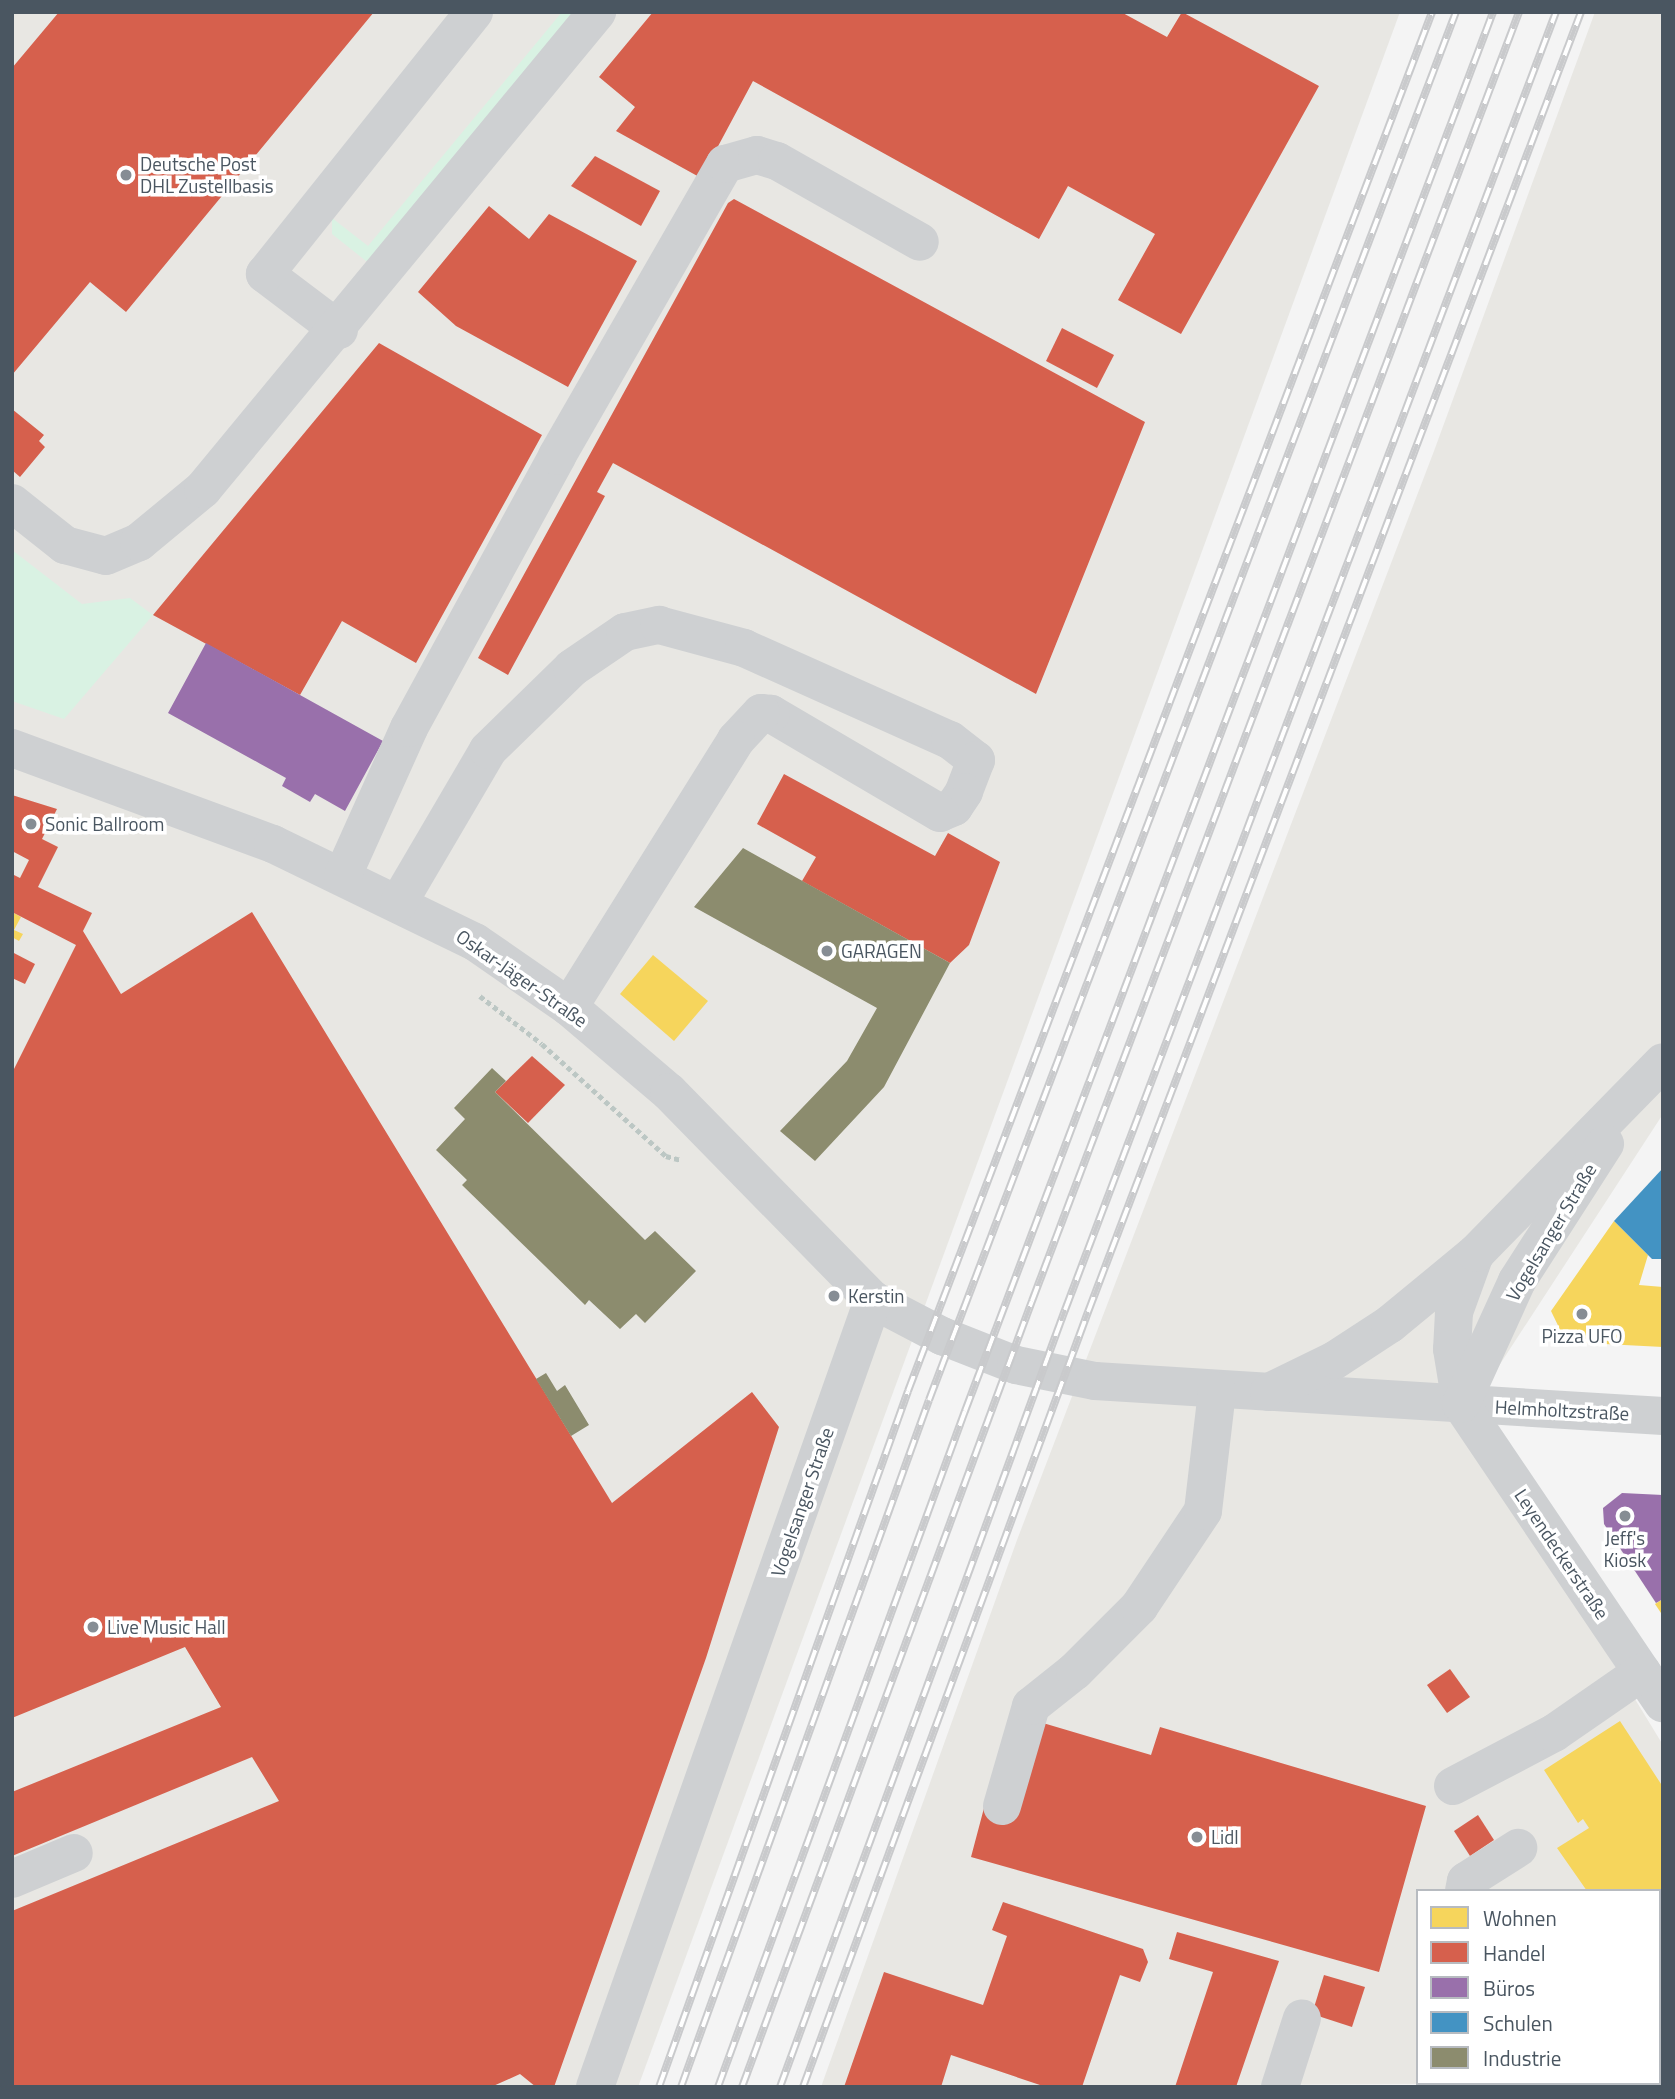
<!DOCTYPE html>
<meta charset="utf-8">
<style>
body{margin:0}
#map{position:relative;width:1675px;height:2099px;overflow:hidden;background:#f4f4f4;font-family:"Titillium Web",sans-serif}
div>[style]{position:absolute}
.commercial>*{inset:0;background:#e8e7e3}
.green>*{inset:0;background:#d9f2e3}
.homes>*{inset:0;background:#f6d55c}
.shops>*{inset:0;background:#d6604d}
.offices>*{inset:0;background:#9970ab}
.schools>*{inset:0;background:#4393c3}
.industry>*{inset:0;background:#8c8c6e}
.path>*{height:4.5px;margin-top:-2.25px;transform-origin:0;background:repeating-linear-gradient(90deg,#bcc7c4 0 5px,transparent 0 8.5px)}
.minor>*{height:38px;margin:-19px;padding:0 19px;transform-origin:19px;border-radius:19px;background:#ced0d2}
.rail>*{height:8px;margin-top:-4px;transform-origin:0;background:repeating-linear-gradient(90deg,#fff 0 16px,#c9cacc 0 32px);box-sizing:border-box;border-block:2px solid #c9cacc}
.dots>*{width:19px;height:19px;translate:-50% -50%;box-sizing:border-box;border:4px solid #fff;border-radius:50%}
span{translate:-50% -50%;white-space:nowrap;text-align:center;line-height:1.15;-webkit-text-stroke:7px #fff;paint-order:stroke}
.poi-label{font-size:19px;color:#4a5661}
.left{translate:0 -50%;text-align:left}
.street-label{font-size:19px;color:#4a5661}
.frame{position:absolute;inset:0;border:14px solid #4a5661;pointer-events:none}
.legend{position:absolute;left:1416px;top:1889px;width:245px;height:196px;box-sizing:border-box;background:#fff;border:2px solid #b7bbc0;margin:0;padding:9px 12px;list-style:none;font-size:21px;color:#4a5661}
.legend li{display:flex;align-items:center;gap:14px;height:35px}
.legend b{width:35px;border:2px solid #b7bbc0}
</style>
<div id="map">
<div class="commercial">
<i style="clip-path:polygon(12px 12px,1400px 12px,638px 2087px,12px 2087px)"></i>
<i style="clip-path:polygon(1595px 12px,1663px 12px,1663px 1114px,1480px 1395px,1552px 1563px,1663px 1745px,1663px 2039px,1659px 2042px,1659px 1891px,1418px 1891px,1418px 2083px,1608px 2083px,821px 2087px,1017px 1540px,1434px 451px)"></i>
</div>
<div class="green">
<i style="clip-path:polygon(562px 12px,584px 12px,378px 260px,366px 261px,332px 234px,332px 218px,368px 246px)"></i>
<i style="clip-path:polygon(12px 550px,82px 604px,130px 598px,153px 615px,64px 719px,12px 701px)"></i>
</div>
<div class="homes">
<i style="clip-path:polygon(12px 912px,21px 917px,14px 930px,23px 934px,19px 941px,12px 937px)"></i>
<i style="clip-path:polygon(653px 955px,708px 1001px,674px 1041px,620px 994px)"></i>
<i style="clip-path:polygon(1614px 1221px,1648px 1255px,1639px 1285px,1663px 1287px,1663px 1347px,1566px 1342px,1551px 1311px)"></i>
<i style="clip-path:polygon(1663px 1599px,1663px 1616px,1655px 1604px)"></i>
<i style="clip-path:polygon(1620px 1721px,1663px 1787px,1663px 1943px,1659px 1891px,1587px 1891px,1557px 1848px,1589px 1828px,1583px 1819px,1578px 1823px,1544px 1770px)"></i>
</div>
<div class="shops">
<i style="clip-path:polygon(59px 12px,374px 12px,126px 312px,90px 282px,12px 375px,12px 68px)"></i>
<i style="clip-path:polygon(653px 12px,1121px 12px,1167px 37px,1182px 12px,1319px 86px,1181px 334px,1118px 300px,1155px 234px,1068px 186px,1039px 239px,753px 81px,701px 178px,616px 131px,635px 107px,599px 77px)"></i>
<i style="clip-path:polygon(595px 156px,660px 191px,641px 226px,571px 186px)"></i>
<i style="clip-path:polygon(734px 199px,1145px 422px,1036px 694px,613px 463px,597px 492px,605px 496px,508px 675px,478px 658px,728px 203px)"></i>
<i style="clip-path:polygon(489px 206px,529px 239px,549px 214px,637px 261px,568px 387px,456px 326px,418px 292px)"></i>
<i style="clip-path:polygon(1062px 328px,1114px 355px,1097px 388px,1046px 361px)"></i>
<i style="clip-path:polygon(379px 343px,542px 435px,416px 663px,342px 621px,300px 695px,153px 615px)"></i>
<i style="clip-path:polygon(12px 409px,44px 435px,39px 441px,45px 447px,20px 477px,12px 470px)"></i>
<i style="clip-path:polygon(784px 774px,935px 856px,948px 833px,1000px 862px,969px 945px,950px 963px,802px 881px,816px 857px,757px 824px)"></i>
<i style="clip-path:polygon(12px 795px,57px 809px,42px 839px,58px 847px,38px 887px,92px 913px,83px 931px,121px 994px,252px 912px,612px 1503px,752px 1392px,779px 1427px,706px 1658px,554px 2087px,536px 2087px,520px 2074px,491px 2087px,12px 2087px,12px 1911px,279px 1801px,252px 1757px,12px 1856px,12px 1792px,221px 1707px,185px 1647px,12px 1718px,12px 1073px,76px 945px,12px 912px,12px 874px,20px 878px,29px 860px,12px 851px)"></i>
<i style="clip-path:polygon(12px 952px,35px 964px,25px 984px,12px 978px)"></i>
<i style="clip-path:polygon(532px 1056px,565px 1085px,528px 1123px,495px 1092px)"></i>
<i style="clip-path:polygon(1450px 1669px,1470px 1697px,1447px 1713px,1427px 1685px)"></i>
<i style="clip-path:polygon(1043px 1723px,1151px 1755px,1160px 1727px,1426px 1806px,1379px 1972px,971px 1857px,984px 1808px)"></i>
<i style="clip-path:polygon(1478px 1815px,1494px 1840px,1470px 1856px,1454px 1831px)"></i>
<i style="clip-path:polygon(1003px 1902px,1143px 1949px,1148px 1962px,1140px 1982px,1120px 1975px,1082px 2087px,1046px 2087px,951px 2055px,941px 2087px,844px 2087px,884px 1972px,983px 2005px,1007px 1936px,992px 1930px)"></i>
<i style="clip-path:polygon(1177px 1932px,1279px 1961px,1236px 2087px,1175px 2087px,1213px 1972px,1169px 1959px)"></i>
<i style="clip-path:polygon(1324px 1975px,1365px 1987px,1352px 2027px,1312px 2014px)"></i>
</div>
<div class="offices">
<i style="clip-path:polygon(206px 643px,383px 741px,345px 811px,315px 794px,310px 802px,282px 786px,286px 778px,168px 713px)"></i>
<i style="clip-path:polygon(1622px 1493px,1663px 1495px,1663px 1599px,1656px 1603px,1604px 1524px,1603px 1508px)"></i>
</div>
<div class="schools">
<i style="clip-path:polygon(1663px 1168px,1663px 1259px,1652px 1259px,1614px 1221px)"></i>
</div>
<div class="industry">
<i style="clip-path:polygon(743px 848px,950px 963px,884px 1087px,815px 1161px,780px 1131px,847px 1061px,877px 1008px,694px 907px)"></i>
<i style="clip-path:polygon(492px 1068px,506px 1081px,495px 1092px,645px 1240px,655px 1231px,696px 1271px,645px 1323px,636px 1314px,620px 1329px,589px 1300px,585px 1305px,462px 1185px,467px 1180px,436px 1150px,465px 1119px,454px 1108px)"></i>
<i style="clip-path:polygon(546px 1373px,557px 1391px,565px 1385px,589px 1425px,571px 1436px,536px 1379px)"></i>
</div>
<div class="path">
<i style="left:480px;top:996px;width:78px;rotate:37.7deg"></i>
<i style="left:542px;top:1044px;width:167px;rotate:42.1deg"></i>
<i style="left:666px;top:1156px;width:16px;rotate:15deg"></i>
</div>
<div class="minor">
<i style="left:339px;top:330px;width:93px;rotate:-142.9deg"></i>
<i style="left:265px;top:274px;width:335px;rotate:-51.4deg"></i>
<i style="left:12px;top:503px;width:68px;rotate:38.4deg"></i>
<i style="left:65px;top:545px;width:42px;rotate:15deg"></i>
<i style="left:106px;top:556px;width:36px;rotate:-23deg"></i>
<i style="left:139px;top:542px;width:83px;rotate:-39.6deg"></i>
<i style="left:203px;top:489px;width:619px;rotate:-50.44deg"></i>
<i style="left:12px;top:748px;width:278px;rotate:20.2deg"></i>
<i style="left:273px;top:844px;width:225px;rotate:25.9deg"></i>
<i style="left:475px;top:942px;width:114px;rotate:34.7deg"></i>
<i style="left:569px;top:1007px;width:131px;rotate:40.4deg"></i>
<i style="left:669px;top:1092px;width:291px;rotate:45.6deg"></i>
<i style="left:873px;top:1300px;width:78px;rotate:27.6deg"></i>
<i style="left:942px;top:1336px;width:79px;rotate:21.4deg"></i>
<i style="left:1016px;top:1365px;width:81px;rotate:11.4deg"></i>
<i style="left:1095px;top:1381px;width:569px;rotate:3.53deg"></i>
<i style="left:343px;top:875px;width:161px;rotate:-65.8deg"></i>
<i style="left:409px;top:728px;width:310px;rotate:-61.4deg"></i>
<i style="left:557px;top:456px;width:337px;rotate:-60.1deg"></i>
<i style="left:725px;top:164px;width:33px;rotate:-16deg"></i>
<i style="left:757px;top:155px;width:21px;rotate:17deg"></i>
<i style="left:777px;top:161px;width:164px;rotate:29.5deg"></i>
<i style="left:399px;top:902px;width:176px;rotate:-59.6deg"></i>
<i style="left:488px;top:750px;width:117px;rotate:-44.3deg"></i>
<i style="left:572px;top:668px;width:64px;rotate:-34.2deg"></i>
<i style="left:625px;top:632px;width:35px;rotate:-12deg"></i>
<i style="left:659px;top:625px;width:88px;rotate:15.1deg"></i>
<i style="left:744px;top:648px;width:226px;rotate:24.1deg"></i>
<i style="left:950px;top:740px;width:33px;rotate:38deg"></i>
<i style="left:976px;top:760px;width:34px;rotate:111deg"></i>
<i style="left:964px;top:792px;width:18px;rotate:124deg"></i>
<i style="left:954px;top:807px;width:15px;rotate:157deg"></i>
<i style="left:940px;top:813px;width:196px;rotate:-149.6deg"></i>
<i style="left:771px;top:714px;width:10px;rotate:-174deg"></i>
<i style="left:761px;top:713px;width:37px;rotate:133deg"></i>
<i style="left:736px;top:740px;width:315px;rotate:122deg"></i>
<i style="left:1475px;top:1254px;width:62px;rotate:109.9deg"></i>
<i style="left:1454px;top:1312px;width:37px;rotate:93deg"></i>
<i style="left:1452px;top:1349px;width:56px;rotate:80.7deg"></i>
<i style="left:1461px;top:1404px;width:361px;rotate:56deg"></i>
<i style="left:1269px;top:1392px;width:73px;rotate:-25.9deg"></i>
<i style="left:1335px;top:1360px;width:66px;rotate:-33.2deg"></i>
<i style="left:1390px;top:1324px;width:112px;rotate:-39.5deg"></i>
<i style="left:1476px;top:1253px;width:267px;rotate:-45.6deg"></i>
<i style="left:1461px;top:1404px;width:135px;rotate:-65.5deg"></i>
<i style="left:1517px;top:1281px;width:163px;rotate:-57.3deg"></i>
<i style="left:1453px;top:1786px;width:114px;rotate:-27.7deg"></i>
<i style="left:1554px;top:1733px;width:107px;rotate:-34.7deg"></i>
<i style="left:1002px;top:1806px;width:104px;rotate:-73.8deg"></i>
<i style="left:1031px;top:1706px;width:56px;rotate:-38.5deg"></i>
<i style="left:1075px;top:1671px;width:91px;rotate:-45deg"></i>
<i style="left:1139px;top:1607px;width:115px;rotate:-56.3deg"></i>
<i style="left:1203px;top:1511px;width:121px;rotate:-83.3deg"></i>
<i style="left:12px;top:1879px;width:67px;rotate:-22.8deg"></i>
<i style="left:1464px;top:1891px;width:10px;rotate:-79deg"></i>
<i style="left:1466px;top:1881px;width:62px;rotate:-32.4deg"></i>
<i style="left:595px;top:2087px;width:835px;rotate:-70.54deg"></i>
<i style="left:1280px;top:2087px;width:72px;rotate:-72.3deg"></i>
</div>
<div class="rail">
<i style="left:659px;top:2087px;width:739px;rotate:-70.31deg"></i>
<i style="left:908px;top:1391px;width:1475px;rotate:-69.19deg"></i>
<i style="left:681px;top:2087px;width:730px;rotate:-70.15deg"></i>
<i style="left:929px;top:1400px;width:1485px;rotate:-69.21deg"></i>
<i style="left:718px;top:2087px;width:720px;rotate:-69.93deg"></i>
<i style="left:965px;top:1411px;width:1495px;rotate:-69.32deg"></i>
<i style="left:742px;top:2087px;width:838px;rotate:-69.75deg"></i>
<i style="left:1032px;top:1301px;width:1378px;rotate:-69.3deg"></i>
<i style="left:780px;top:2087px;width:828px;rotate:-69.86deg"></i>
<i style="left:1065px;top:1310px;width:1388px;rotate:-69.28deg"></i>
<i style="left:803px;top:2087px;width:826px;rotate:-69.81deg"></i>
<i style="left:1088px;top:1312px;width:1390px;rotate:-69.23deg"></i>
</div>
<div class="dots">
<i style="left:126px;top:175px;background:#868d94"></i>
<i style="left:31px;top:824px;background:#868d94"></i>
<i style="left:827px;top:951px;background:#868d94"></i>
<i style="left:834px;top:1296px;background:#868d94"></i>
<i style="left:1582px;top:1314px;background:#868d94"></i>
<i style="left:1625px;top:1516px;background:#868d94"></i>
<i style="left:93px;top:1627px;background:#868d94"></i>
<i style="left:1197px;top:1837px;background:#868d94"></i>
</div>
<div class="poi-label">
<span class="left" style="left:140px;top:175px">Deutsche Post<br>DHL Zustellbasis</span>
<span class="left" style="left:45px;top:824px">Sonic Ballroom</span>
<span class="left" style="left:841px;top:951px">GARAGEN</span>
<span class="left" style="left:848px;top:1296px">Kerstin</span>
<span style="left:1582px;top:1336px">Pizza UFO</span>
<span style="left:1625px;top:1549px">Jeff's<br>Kiosk</span>
<span class="left" style="left:107px;top:1627px">Live Music Hall</span>
<span class="left" style="left:1211px;top:1837px">Lidl</span>
</div>
<div class="street-label">
<span style="left:522px;top:978px;rotate:35deg">Oskar-Jäger-Straße</span>
<span style="left:1551px;top:1232px;rotate:-59deg">Vogelsanger Straße</span>
<span style="left:1562px;top:1410px;rotate:3deg">Helmholtzstraße</span>
<span style="left:802px;top:1502px;rotate:-71deg">Vogelsanger Straße</span>
<span style="left:1562px;top:1554px;rotate:56deg">Leyendeckerstraße</span>
</div>
<div class="frame"></div>
<ul class="legend">
<li><b style="height:19px;background:#f6d55c"></b>Wohnen</li>
<li><b style="height:19px;background:#d6604d"></b>Handel</li>
<li><b style="height:19px;background:#9970ab"></b>Büros</li>
<li><b style="height:19px;background:#4393c3"></b>Schulen</li>
<li><b style="height:19px;background:#8c8c6e"></b>Industrie</li>
</ul>
</div>
